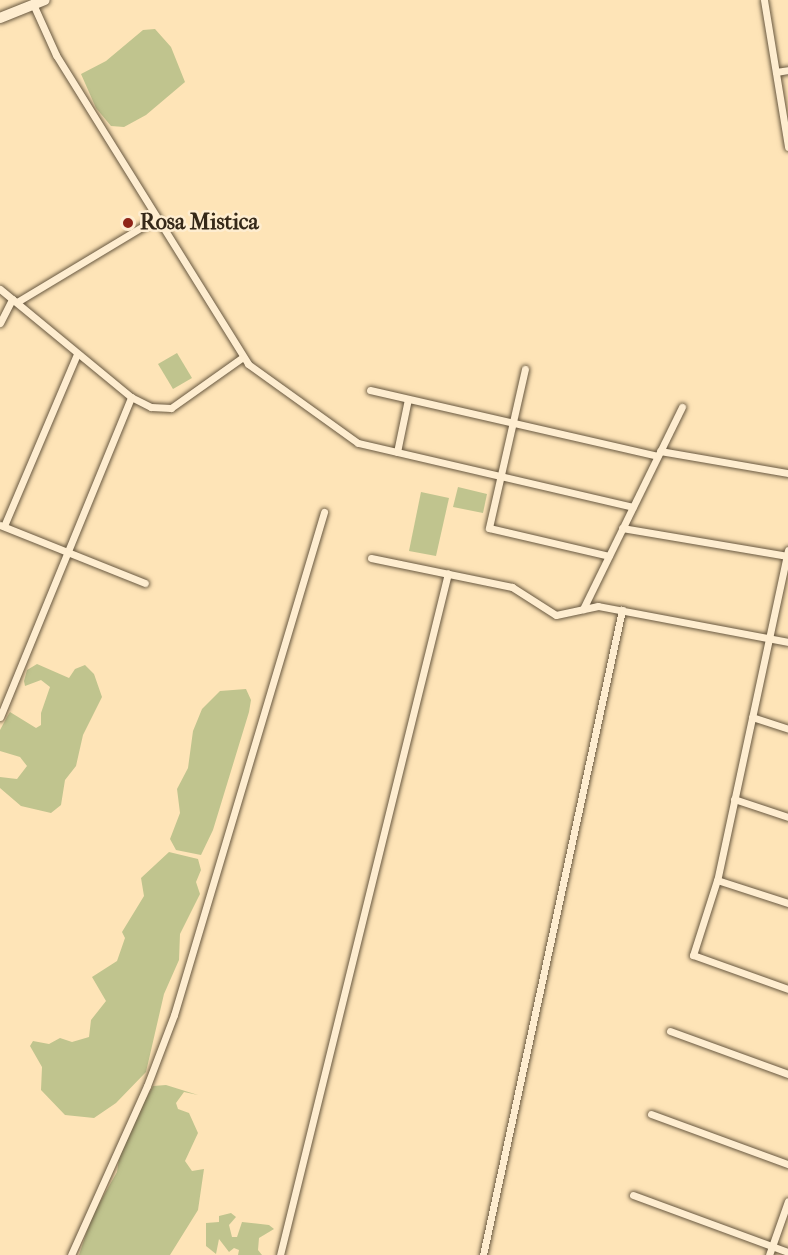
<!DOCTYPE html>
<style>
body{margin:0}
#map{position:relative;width:788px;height:1255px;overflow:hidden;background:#fee4b7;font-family:"IM FELL French Canon",serif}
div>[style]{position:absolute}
.green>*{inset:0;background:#c0c48e}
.roads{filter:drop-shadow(0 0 2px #685840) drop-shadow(0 0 2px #685840)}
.street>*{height:7px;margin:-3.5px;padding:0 3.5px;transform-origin:3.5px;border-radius:3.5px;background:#feedd0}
.secondary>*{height:10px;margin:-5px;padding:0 5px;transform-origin:5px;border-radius:5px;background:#feedd0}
.dots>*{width:16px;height:16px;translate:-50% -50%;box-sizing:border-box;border:3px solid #feedd0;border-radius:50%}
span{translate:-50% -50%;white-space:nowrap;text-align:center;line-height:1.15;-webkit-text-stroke:5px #feedd0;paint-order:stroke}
.poi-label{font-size:22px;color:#362919;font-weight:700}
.left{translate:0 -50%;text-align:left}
</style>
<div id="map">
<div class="green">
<i style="clip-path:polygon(155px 29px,171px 47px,185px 82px,146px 115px,124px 127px,111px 126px,96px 108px,81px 74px,106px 61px,143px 30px)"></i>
<i style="clip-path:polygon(177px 353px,192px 378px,173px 389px,158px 364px)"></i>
<i style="clip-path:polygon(458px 487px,487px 494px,483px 513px,453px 507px)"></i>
<i style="clip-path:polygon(421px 492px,449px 498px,436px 556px,409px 551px)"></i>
<i style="clip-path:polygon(37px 664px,69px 678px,75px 669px,85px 665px,94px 674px,102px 697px,83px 735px,76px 766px,65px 780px,61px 805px,51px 813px,21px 806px,0 788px,0 777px,17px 779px,27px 766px,20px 757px,0 751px,0 730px,7px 717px,10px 712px,36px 728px,41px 725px,41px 713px,50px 687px,41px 680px,25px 686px,24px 681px,27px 670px)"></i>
<i style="clip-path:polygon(246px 689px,251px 700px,249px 712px,213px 830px,201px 855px,176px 850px,170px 839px,180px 813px,177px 789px,188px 768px,193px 731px,202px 709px,220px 691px)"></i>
<i style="clip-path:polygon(169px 852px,198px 859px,201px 870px,196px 882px,200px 894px,180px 934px,179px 960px,164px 994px,146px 1072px,116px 1103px,94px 1118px,65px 1115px,41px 1090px,42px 1067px,30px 1046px,33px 1041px,49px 1044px,60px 1038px,72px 1042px,89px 1037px,91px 1020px,106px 1001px,92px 977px,117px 961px,125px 938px,122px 932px,144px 896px,141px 878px)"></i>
<i style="clip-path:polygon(166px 1085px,198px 1095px,184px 1092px,176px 1103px,178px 1109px,189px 1113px,198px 1133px,185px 1161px,192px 1171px,204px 1169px,198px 1210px,170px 1255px,79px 1255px,92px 1216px,117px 1172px,120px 1153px,144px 1102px,153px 1086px)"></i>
<i style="clip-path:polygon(231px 1213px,236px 1217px,229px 1225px,232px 1237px,237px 1237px,242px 1222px,269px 1225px,274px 1229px,259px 1238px,258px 1250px,262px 1255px,238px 1255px,239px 1250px,234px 1248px,229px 1252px,219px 1239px,216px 1254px,206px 1246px,206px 1223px,219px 1222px,219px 1216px)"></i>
</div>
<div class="roads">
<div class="street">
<i style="left:764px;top:0;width:149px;rotate:80.7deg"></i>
<i style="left:33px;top:4px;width:56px;rotate:65.7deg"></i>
<i style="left:56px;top:55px;width:364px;rotate:58.1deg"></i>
<i style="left:248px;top:364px;width:135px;rotate:35.7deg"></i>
<i style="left:358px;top:443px;width:282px;rotate:13.1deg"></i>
<i style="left:776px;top:72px;width:12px;rotate:-9deg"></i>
<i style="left:0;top:289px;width:170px;rotate:39.5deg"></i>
<i style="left:131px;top:397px;width:22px;rotate:27deg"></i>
<i style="left:151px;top:407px;width:20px;rotate:3deg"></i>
<i style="left:171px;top:408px;width:88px;rotate:-35.3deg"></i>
<i style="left:17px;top:302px;width:163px;rotate:-31deg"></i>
<i style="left:0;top:323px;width:27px;rotate:-63deg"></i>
<i style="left:525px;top:369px;width:163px;rotate:102.8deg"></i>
<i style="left:489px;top:528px;width:123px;rotate:13.1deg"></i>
<i style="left:370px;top:390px;width:295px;rotate:12.9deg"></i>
<i style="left:660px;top:451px;width:130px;rotate:9.8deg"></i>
<i style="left:397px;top:452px;width:54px;rotate:-78.3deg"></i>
<i style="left:0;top:525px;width:156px;rotate:21.8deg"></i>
<i style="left:4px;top:526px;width:187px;rotate:-67deg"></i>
<i style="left:622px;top:528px;width:168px;rotate:9.6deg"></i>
<i style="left:788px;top:550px;width:338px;rotate:102.1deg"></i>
<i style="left:717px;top:880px;width:79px;rotate:107.7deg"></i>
<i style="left:693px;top:955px;width:101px;rotate:19.7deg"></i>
<i style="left:371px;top:558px;width:144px;rotate:11.6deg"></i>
<i style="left:512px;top:587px;width:52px;rotate:32.5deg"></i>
<i style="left:556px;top:615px;width:43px;rotate:-12.1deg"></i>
<i style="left:598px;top:606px;width:193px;rotate:10.7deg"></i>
<i style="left:583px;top:609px;width:225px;rotate:-63.9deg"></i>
<i style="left:0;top:717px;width:346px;rotate:-67.7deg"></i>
<i style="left:752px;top:717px;width:38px;rotate:18deg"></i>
<i style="left:734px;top:799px;width:57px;rotate:18.4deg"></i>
<i style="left:717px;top:880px;width:75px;rotate:17.9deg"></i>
<i style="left:670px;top:1031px;width:126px;rotate:20deg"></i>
<i style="left:651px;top:1114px;width:146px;rotate:20.1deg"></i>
<i style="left:633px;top:1195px;width:165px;rotate:20.2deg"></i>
<i style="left:71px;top:1255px;width:185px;rotate:-65.8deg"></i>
<i style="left:147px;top:1086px;width:76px;rotate:-69.2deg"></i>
<i style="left:174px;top:1015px;width:525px;rotate:-73.39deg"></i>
<i style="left:280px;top:1255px;width:702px;rotate:-76.16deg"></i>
<i style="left:483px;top:1255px;width:660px;rotate:-77.84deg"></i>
<i style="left:769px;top:1255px;width:57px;rotate:-70.6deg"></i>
</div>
<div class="secondary">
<i style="left:0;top:18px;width:48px;rotate:-21.8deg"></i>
</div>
</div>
<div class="dots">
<i style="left:128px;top:223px;background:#8f2418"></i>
</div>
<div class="poi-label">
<span class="left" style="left:140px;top:223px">Rosa Mistica</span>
</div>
</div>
